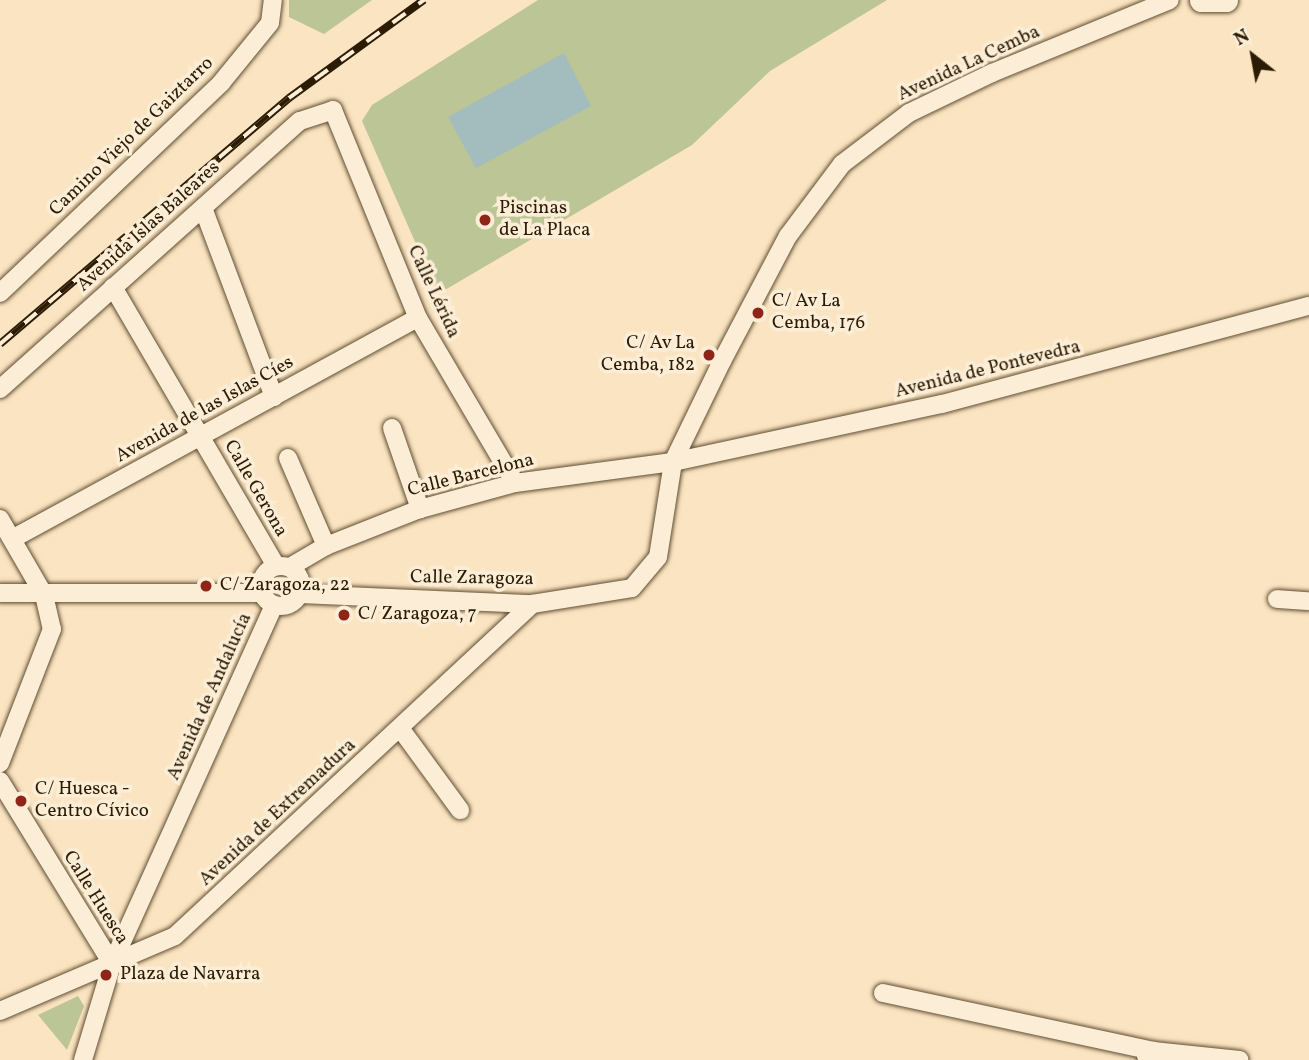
<!DOCTYPE html>
<meta charset="utf-8">
<style>
body{margin:0}
#map{position:relative;width:1309px;height:1060px;overflow:hidden;background:#fbe4c1;font-family:Vollkorn,serif}
div>[style]{position:absolute}
.green>*{inset:0;background:#bcc595}
.water>*{inset:0;background:#a3bcbd}
.roads{filter:drop-shadow(0 0 2px #604e32) drop-shadow(0 0 2px #604e32)}
.minor>*{height:18px;margin:-9px;padding:0 9px;transform-origin:9px;border-radius:9px;background:#fcedd7}
.minor>.ring{margin:-9px;padding:0;box-sizing:content-box;background:none;border:18px solid #fcedd7;border-radius:50%}
.tertiary>*{height:23px;margin:-11.5px;padding:0 11.5px;transform-origin:11.5px;border-radius:11.5px;background:#fcedd7}
.rail>*{height:8px;margin-top:-4px;transform-origin:0;background:repeating-linear-gradient(90deg,#fcedd7 0 16px,#2c1c03 0 32px);box-sizing:border-box;border-block:2px solid #2c1c03}
.dots>*{width:19px;height:19px;translate:-50% -50%;box-sizing:border-box;border:4px solid #fcedd7;border-radius:50%}
span{translate:-50% -50%;white-space:nowrap;text-align:center;line-height:1.15;-webkit-text-stroke:7px #fcedd7;paint-order:stroke}
.street-label{font-size:19px;color:#2c1c03}
.poi-label{font-size:19px;color:#2c1c03}
.left{translate:0 -50%;text-align:left}
.right{translate:-100% -50%;text-align:right}
.north{position:absolute;left:1218px;top:21px;width:70px;height:70px;-webkit-text-stroke:5px #fcedd7;paint-order:stroke;rotate:329deg;font-size:19px;font-weight:700;line-height:28px;text-align:center;color:#2c1c03}
.north::after{content:'';display:block;margin:auto;width:24px;height:32px;background:#2c1c03;clip-path:polygon(50% 0,100% 100%,50% 72%,0 100%)}
</style>
<div id="map">
<div class="green">
<i style="clip-path:polygon(289px 0,372px 0,324px 34px,289px 17px)"></i>
<i style="clip-path:polygon(538px 0,887px 0,770px 71px,692px 145px,438px 294px,362px 121px,372px 105px)"></i>
<i style="clip-path:polygon(78px 996px,84px 1006px,67px 1050px,38px 1015px)"></i>
</div>
<div class="water">
<i style="clip-path:polygon(564px 53px,591px 106px,476px 168px,448px 117px)"></i>
</div>
<div class="roads">
<div class="minor">
<i style="left:203px;top:208px;width:202px;rotate:69.4deg"></i>
<i style="left:113px;top:287px;width:323px;rotate:59.7deg"></i>
<i style="left:0;top:293px;width:305px;rotate:-43.5deg"></i>
<i style="left:221px;top:83px;width:77px;rotate:-50.8deg"></i>
<i style="left:270px;top:23px;width:23px;rotate:-83deg"></i>
<i style="left:0;top:389px;width:402px;rotate:-41.8deg"></i>
<i style="left:300px;top:121px;width:35px;rotate:-18deg"></i>
<i style="left:333px;top:110px;width:225px;rotate:67.8deg"></i>
<i style="left:418px;top:318px;width:191px;rotate:59.5deg"></i>
<i style="left:392px;top:428px;width:86px;rotate:70.9deg"></i>
<i style="left:288px;top:458px;width:96px;rotate:66.6deg"></i>
<i style="left:0;top:519px;width:88px;rotate:59.9deg"></i>
<i style="left:44px;top:595px;width:35px;rotate:77deg"></i>
<i style="left:52px;top:629px;width:144px;rotate:111.2deg"></i>
<i style="left:12px;top:539px;width:462px;rotate:-28.6deg"></i>
<i class="ring" style="left:261px;top:566px;width:22px;height:22px"></i>
<i style="left:290px;top:567px;width:42px;rotate:-30.3deg"></i>
<i style="left:326px;top:546px;width:101px;rotate:-21.5deg"></i>
<i style="left:420px;top:509px;width:98px;rotate:-15.3deg"></i>
<i style="left:515px;top:483px;width:159px;rotate:-7.6deg"></i>
<i style="left:673px;top:462px;width:275px;rotate:-12.2deg"></i>
<i style="left:942px;top:404px;width:380px;rotate:-15deg"></i>
<i style="left:0;top:593px;width:262px"></i>
<i style="left:300px;top:594px;width:232px;rotate:2.5deg"></i>
<i style="left:532px;top:604px;width:101px;rotate:-9.1deg"></i>
<i style="left:632px;top:588px;width:40px;rotate:-50deg"></i>
<i style="left:658px;top:557px;width:96px;rotate:-81deg"></i>
<i style="left:673px;top:462px;width:112px;rotate:-64.1deg"></i>
<i style="left:722px;top:361px;width:141px;rotate:-62.2deg"></i>
<i style="left:788px;top:236px;width:90px;rotate:-53.1deg"></i>
<i style="left:842px;top:164px;width:84px;rotate:-37.3deg"></i>
<i style="left:909px;top:113px;width:92px;rotate:-25.7deg"></i>
<i style="left:992px;top:73px;width:192px;rotate:-22.3deg"></i>
<i style="left:1277px;top:599px;width:32px;rotate:4deg"></i>
<i style="left:400px;top:728px;width:102px;rotate:53.8deg"></i>
<i style="left:0;top:781px;width:215px;rotate:58.5deg"></i>
<i style="left:883px;top:993px;width:276px;rotate:12.1deg"></i>
<i style="left:0;top:1011px;width:190px;rotate:-23.2deg"></i>
<i style="left:175px;top:936px;width:488px;rotate:-42.9deg"></i>
<i style="left:1146px;top:1056px;width:9px;rotate:-36deg"></i>
<i style="left:1153px;top:1051px;width:87px;rotate:5.9deg"></i>
<i style="left:83px;top:1060px;width:100px;rotate:-73.2deg"></i>
<i style="left:112px;top:964px;width:394px;rotate:-65.7deg"></i>
</div>
<div class="tertiary">
<i style="left:1201px;top:0;width:25px"></i>
</div>
</div>
<div class="rail">
<i style="left:0;top:344px;width:380px;rotate:-40.4deg"></i>
<i style="left:289px;top:98px;width:167px;rotate:-36deg"></i>
</div>
<div class="dots">
<i style="left:485px;top:220px;background:#8f2418"></i>
<i style="left:758px;top:313px;background:#8f2418"></i>
<i style="left:709px;top:355px;background:#8f2418"></i>
<i style="left:206px;top:586px;background:#8f2418"></i>
<i style="left:344px;top:615px;background:#8f2418"></i>
<i style="left:21px;top:801px;background:#8f2418"></i>
<i style="left:106px;top:975px;background:#8f2418"></i>
</div>
<div class="street-label">
<span style="left:969px;top:64px;rotate:-25deg">Avenida La Cemba</span>
<span style="left:132px;top:137px;rotate:-44deg">Camino Viejo de Gaiztarro</span>
<span style="left:149px;top:227px;rotate:-42deg">Avenida Islas Baleares</span>
<span style="left:433px;top:292px;rotate:65deg">Calle Lérida</span>
<span style="left:988px;top:370px;rotate:-14deg">Avenida de Pontevedra</span>
<span style="left:205px;top:410px;rotate:-29deg">Avenida de las Islas Cíes</span>
<span style="left:471px;top:476px;rotate:-14deg">Calle Barcelona</span>
<span style="left:255px;top:489px;rotate:60deg">Calle Gerona</span>
<span style="left:472px;top:579px;rotate:1deg">Calle Zaragoza</span>
<span style="left:210px;top:697px;rotate:-66deg">Avenida de Andalucía</span>
<span style="left:278px;top:813px;rotate:-43deg">Avenida de Extremadura</span>
<span style="left:95px;top:898px;rotate:58deg">Calle Huesca</span>
</div>
<div class="poi-label">
<span class="left" style="left:499px;top:220px">Piscinas<br>de La Placa</span>
<span class="left" style="left:772px;top:313px">C/ Av La<br>Cemba, 176</span>
<span class="right" style="left:695px;top:355px">C/ Av La<br>Cemba, 182</span>
<span class="left" style="left:220px;top:586px">C/ Zaragoza, 22</span>
<span class="left" style="left:358px;top:615px">C/ Zaragoza, 7</span>
<span class="left" style="left:35px;top:801px">C/ Huesca -<br>Centro Cívico</span>
<span class="left" style="left:120px;top:975px">Plaza de Navarra</span>
</div>
<div class="north">N</div>
</div>
